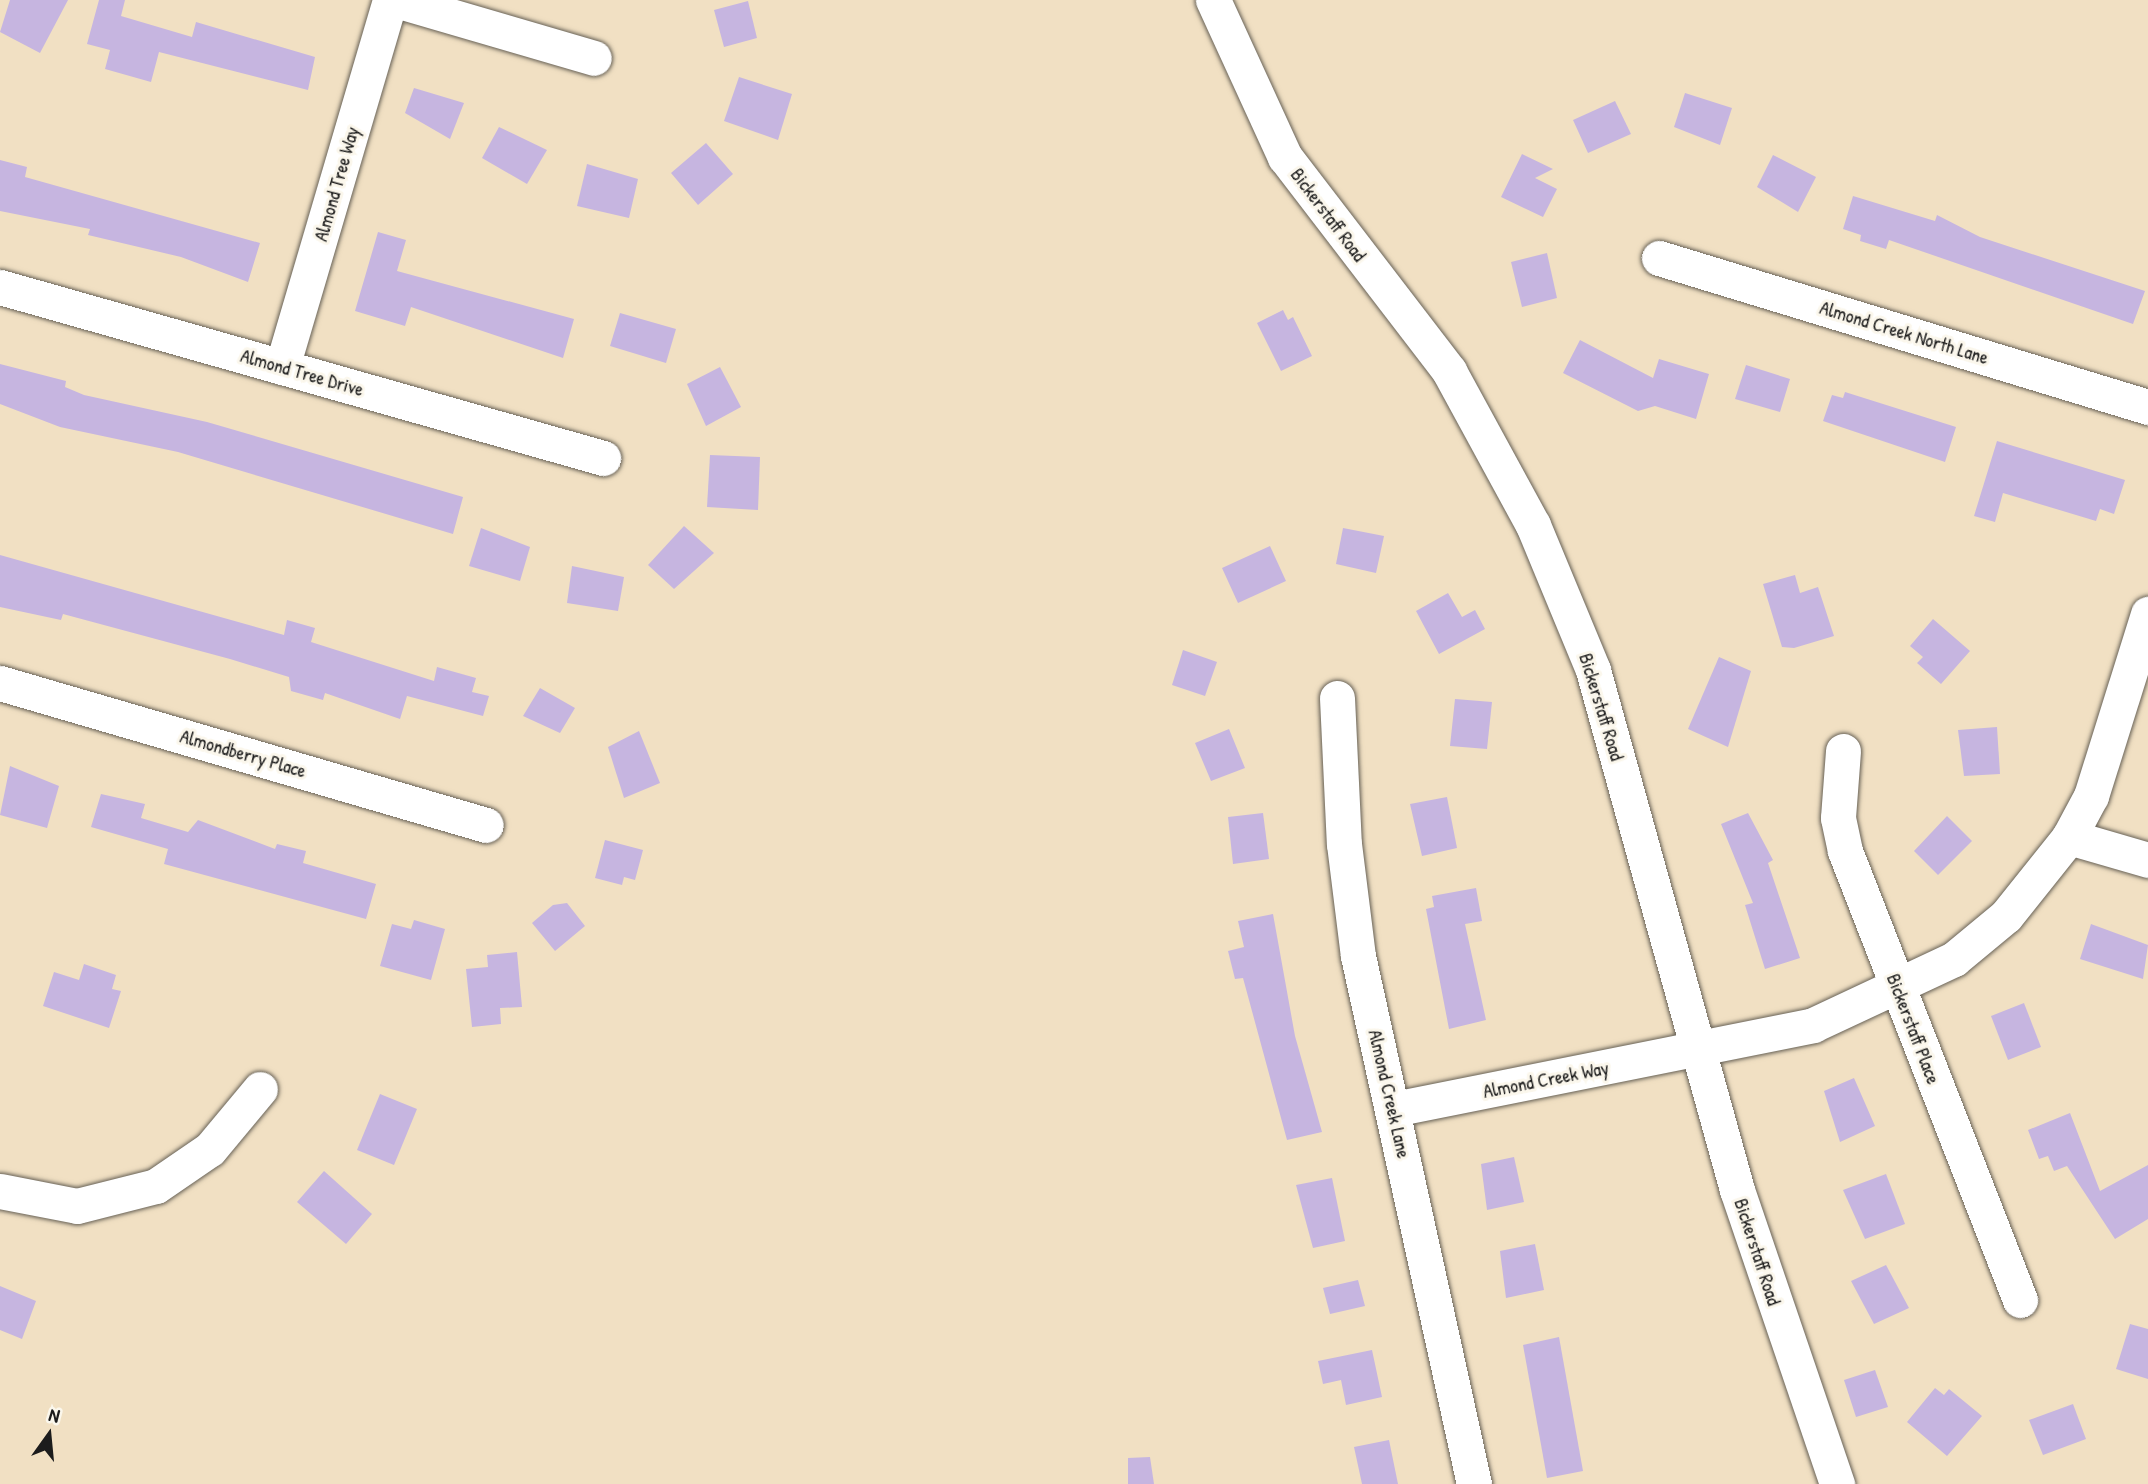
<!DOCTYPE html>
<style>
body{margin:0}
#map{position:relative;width:2148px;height:1484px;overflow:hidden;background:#f1e0c3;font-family:"Patrick Hand",sans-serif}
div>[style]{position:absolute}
.building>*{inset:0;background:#c6b5e0}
.roads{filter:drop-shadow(0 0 2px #676156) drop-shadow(0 0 2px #676156)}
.minor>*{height:35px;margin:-17.5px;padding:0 17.5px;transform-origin:17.5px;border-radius:17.5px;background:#fff}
span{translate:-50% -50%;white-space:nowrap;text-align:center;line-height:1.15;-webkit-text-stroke:6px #fbf7ec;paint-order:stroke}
.street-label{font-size:19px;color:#1c1c1c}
.north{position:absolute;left:14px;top:1400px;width:70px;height:70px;-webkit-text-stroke:5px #fbf7ec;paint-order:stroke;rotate:15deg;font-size:19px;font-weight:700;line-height:28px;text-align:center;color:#1c1c1c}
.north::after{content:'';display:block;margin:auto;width:24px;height:32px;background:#1c1c1c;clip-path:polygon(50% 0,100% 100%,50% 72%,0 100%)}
</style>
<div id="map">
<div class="building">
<i style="clip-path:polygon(10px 0,68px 0,40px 53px,0 32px)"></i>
<i style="clip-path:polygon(99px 0,125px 0,121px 16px,192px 37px,196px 22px,315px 57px,308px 90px,159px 52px,151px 82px,105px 69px,110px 50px,87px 44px)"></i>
<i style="clip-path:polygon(748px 1px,757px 38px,724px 47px,714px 10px)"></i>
<i style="clip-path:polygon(739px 77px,792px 94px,778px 140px,724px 121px)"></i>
<i style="clip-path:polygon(414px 88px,464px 103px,450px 139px,405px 113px)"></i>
<i style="clip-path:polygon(1685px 93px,1732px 108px,1720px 145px,1674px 127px)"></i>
<i style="clip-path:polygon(1615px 101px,1631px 134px,1588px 153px,1573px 120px)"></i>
<i style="clip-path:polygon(499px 127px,547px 150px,527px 184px,482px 158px)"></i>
<i style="clip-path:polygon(706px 143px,733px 174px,698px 205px,671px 173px)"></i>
<i style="clip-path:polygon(1522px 154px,1553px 169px,1535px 178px,1557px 189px,1543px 217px,1501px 197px)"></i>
<i style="clip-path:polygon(1773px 155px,1816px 177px,1798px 212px,1757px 187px)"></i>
<i style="clip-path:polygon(0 160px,27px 167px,25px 177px,260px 243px,248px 282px,181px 257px,88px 235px,90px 229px,0 211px)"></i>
<i style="clip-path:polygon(587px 164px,638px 179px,629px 218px,577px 206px)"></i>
<i style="clip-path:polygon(1853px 196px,1935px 221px,1937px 215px,1980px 237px,2145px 291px,2133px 324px,1889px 240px,1886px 249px,1860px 241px,1861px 235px,1843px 229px)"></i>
<i style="clip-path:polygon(378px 232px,406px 240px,397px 271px,574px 319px,563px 358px,411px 307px,405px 326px,355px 311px)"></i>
<i style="clip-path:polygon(1547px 253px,1557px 298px,1522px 307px,1511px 262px)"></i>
<i style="clip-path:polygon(1283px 310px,1288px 320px,1293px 317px,1312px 356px,1281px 371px,1257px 323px)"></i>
<i style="clip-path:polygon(620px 313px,676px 329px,666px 363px,610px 346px)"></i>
<i style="clip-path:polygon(1580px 340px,1653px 378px,1659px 359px,1709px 374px,1696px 419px,1655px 406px,1638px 411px,1563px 373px)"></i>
<i style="clip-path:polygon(0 364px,66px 381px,65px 387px,84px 395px,207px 422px,463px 497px,453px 534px,178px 452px,60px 427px,0 404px)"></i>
<i style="clip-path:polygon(1746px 365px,1790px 379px,1780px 412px,1735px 399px)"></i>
<i style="clip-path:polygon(720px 367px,741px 407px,706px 426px,687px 384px)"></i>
<i style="clip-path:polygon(1845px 392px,1956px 427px,1945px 462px,1823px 421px,1832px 395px,1843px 398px)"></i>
<i style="clip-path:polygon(1997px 441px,2125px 480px,2114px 514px,2100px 509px,2096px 521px,2003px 493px,1995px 522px,1974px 516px)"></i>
<i style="clip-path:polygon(710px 455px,760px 457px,758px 510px,707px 507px)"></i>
<i style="clip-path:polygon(684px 526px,714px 553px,674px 589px,648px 565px)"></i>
<i style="clip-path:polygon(481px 528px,530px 547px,520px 581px,469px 566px)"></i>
<i style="clip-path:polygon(1343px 528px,1384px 536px,1376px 573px,1336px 564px)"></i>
<i style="clip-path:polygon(1270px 546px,1286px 581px,1238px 603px,1222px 568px)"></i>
<i style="clip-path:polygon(0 555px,284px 635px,287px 620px,315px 628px,311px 642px,434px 681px,437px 667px,476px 678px,472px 692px,489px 696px,483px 716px,407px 696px,400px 719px,325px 693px,323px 700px,291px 691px,289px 677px,230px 659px,63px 614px,61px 620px,0 607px)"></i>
<i style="clip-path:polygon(572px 566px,624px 577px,618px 611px,567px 603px)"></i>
<i style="clip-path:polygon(1795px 575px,1800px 593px,1818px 587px,1834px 636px,1794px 648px,1782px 647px,1763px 584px)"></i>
<i style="clip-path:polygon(1448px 593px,1462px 617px,1475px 610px,1485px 629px,1439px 654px,1416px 611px)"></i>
<i style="clip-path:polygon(1933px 619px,1970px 651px,1941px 684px,1917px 663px,1923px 657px,1910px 646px)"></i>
<i style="clip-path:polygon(1183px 650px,1217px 662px,1205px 696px,1172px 685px)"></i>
<i style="clip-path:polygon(1719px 657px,1751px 671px,1728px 747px,1688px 729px)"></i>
<i style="clip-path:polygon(540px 688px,575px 708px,560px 733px,523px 716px)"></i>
<i style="clip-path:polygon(1455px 699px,1492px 702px,1487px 749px,1450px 746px)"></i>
<i style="clip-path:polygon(1997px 727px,2000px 774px,1964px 776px,1958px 730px)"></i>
<i style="clip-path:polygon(1229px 729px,1245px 768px,1211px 781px,1195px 743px)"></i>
<i style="clip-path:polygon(639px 731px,660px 783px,624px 798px,608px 747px)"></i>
<i style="clip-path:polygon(10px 766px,59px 786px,47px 828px,0 815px)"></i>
<i style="clip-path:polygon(101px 794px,145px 804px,141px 818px,188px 832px,198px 820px,275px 849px,277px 844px,306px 851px,303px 863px,376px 884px,366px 919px,164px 864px,168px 849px,91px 827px)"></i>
<i style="clip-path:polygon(1447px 797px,1457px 848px,1422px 856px,1410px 804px)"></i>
<i style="clip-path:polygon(1263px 813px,1269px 859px,1233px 864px,1228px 817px)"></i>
<i style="clip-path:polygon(1748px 813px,1773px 860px,1768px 863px,1800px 958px,1765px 969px,1745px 905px,1753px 903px,1721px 824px)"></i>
<i style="clip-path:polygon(1947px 816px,1972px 841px,1938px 875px,1914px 851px)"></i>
<i style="clip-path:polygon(605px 840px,643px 850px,635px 880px,624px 877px,622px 885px,595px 878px)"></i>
<i style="clip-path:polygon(1476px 888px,1482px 921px,1465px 924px,1486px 1020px,1449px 1029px,1426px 909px,1434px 907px,1432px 896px)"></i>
<i style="clip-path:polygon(567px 903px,585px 926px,555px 951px,532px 923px,553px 905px)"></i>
<i style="clip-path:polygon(1273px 914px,1295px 1036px,1322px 1132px,1287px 1140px,1243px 978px,1235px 979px,1228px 951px,1244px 947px,1238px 921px)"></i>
<i style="clip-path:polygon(414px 920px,445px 929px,431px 980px,380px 966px,392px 924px,411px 929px)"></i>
<i style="clip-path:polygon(2091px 924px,2148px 945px,2143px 979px,2080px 959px)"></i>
<i style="clip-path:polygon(517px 952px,522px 1007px,500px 1008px,501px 1024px,472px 1027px,466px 969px,488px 967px,487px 955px)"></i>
<i style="clip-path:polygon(84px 964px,116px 975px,112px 989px,121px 991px,109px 1028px,43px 1006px,54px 972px,79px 980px)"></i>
<i style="clip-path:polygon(2024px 1003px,2041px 1047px,2008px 1060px,1991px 1016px)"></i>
<i style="clip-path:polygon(1854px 1078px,1875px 1126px,1840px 1142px,1824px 1091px)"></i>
<i style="clip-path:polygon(380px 1094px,417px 1109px,394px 1165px,357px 1150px)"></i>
<i style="clip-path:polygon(2070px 1113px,2100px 1191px,2148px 1165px,2148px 1219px,2115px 1239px,2067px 1166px,2054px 1171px,2048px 1156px,2039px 1159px,2028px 1130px)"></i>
<i style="clip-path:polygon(1514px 1157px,1524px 1202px,1487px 1210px,1481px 1164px)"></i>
<i style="clip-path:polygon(324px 1171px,372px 1214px,346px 1244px,297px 1202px)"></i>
<i style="clip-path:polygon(1886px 1174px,1905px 1224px,1865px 1239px,1843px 1190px)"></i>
<i style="clip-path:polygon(1332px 1178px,1345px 1241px,1313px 1248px,1296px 1185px)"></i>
<i style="clip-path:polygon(1535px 1244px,1544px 1290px,1506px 1298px,1500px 1251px)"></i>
<i style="clip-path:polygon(1886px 1265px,1909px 1308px,1874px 1324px,1851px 1281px)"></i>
<i style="clip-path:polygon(1358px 1280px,1365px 1306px,1330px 1314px,1323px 1288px)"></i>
<i style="clip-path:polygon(0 1286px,36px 1301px,22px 1339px,0 1330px)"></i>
<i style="clip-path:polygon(2130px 1324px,2148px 1329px,2148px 1379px,2116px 1369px)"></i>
<i style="clip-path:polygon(1559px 1337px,1583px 1471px,1547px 1478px,1523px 1345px)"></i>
<i style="clip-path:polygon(1372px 1350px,1382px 1397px,1346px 1405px,1341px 1380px,1323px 1384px,1318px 1361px)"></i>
<i style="clip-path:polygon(1875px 1370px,1888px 1407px,1856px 1417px,1844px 1380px)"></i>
<i style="clip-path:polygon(1935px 1388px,1944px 1395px,1949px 1389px,1982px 1416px,1947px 1456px,1907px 1422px)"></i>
<i style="clip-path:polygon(2073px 1404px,2086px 1439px,2043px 1455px,2029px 1420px)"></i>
<i style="clip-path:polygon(1389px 1440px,1398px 1484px,1362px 1484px,1354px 1447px)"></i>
<i style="clip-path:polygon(1150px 1457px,1154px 1484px,1128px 1484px,1128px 1458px)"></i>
</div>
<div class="roads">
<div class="minor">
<i style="left:396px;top:0;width:206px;rotate:16.3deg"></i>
<i style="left:1213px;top:0;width:173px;rotate:65.4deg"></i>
<i style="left:1285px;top:157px;width:270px;rotate:52.5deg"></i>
<i style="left:1449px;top:371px;width:175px;rotate:61.4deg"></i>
<i style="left:1533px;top:525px;width:157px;rotate:67.5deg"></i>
<i style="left:1593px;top:670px;width:540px;rotate:74.52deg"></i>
<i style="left:1737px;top:1190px;width:311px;rotate:71.2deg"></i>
<i style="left:1659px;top:258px;width:511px;rotate:16.95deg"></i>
<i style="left:0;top:287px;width:627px;rotate:15.83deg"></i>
<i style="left:282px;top:367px;width:383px;rotate:-73.6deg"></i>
<i style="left:0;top:683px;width:506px;rotate:16.29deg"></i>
<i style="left:1337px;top:698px;width:146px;rotate:87.3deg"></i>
<i style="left:1344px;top:844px;width:113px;rotate:82.9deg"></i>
<i style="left:1358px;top:956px;width:541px;rotate:77.61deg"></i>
<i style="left:1843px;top:751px;width:67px;rotate:94.3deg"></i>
<i style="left:1838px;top:818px;width:34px;rotate:78deg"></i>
<i style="left:1845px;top:851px;width:482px;rotate:68.7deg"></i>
<i style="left:2069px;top:837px;width:82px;rotate:16.2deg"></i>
<i style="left:1394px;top:1109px;width:427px;rotate:-11.3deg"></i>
<i style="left:1813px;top:1025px;width:156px;rotate:-25.1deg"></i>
<i style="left:1954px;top:959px;width:67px;rotate:-39.6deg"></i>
<i style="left:2006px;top:916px;width:101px;rotate:-51.4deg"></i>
<i style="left:2069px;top:837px;width:47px;rotate:-61.8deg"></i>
<i style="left:2091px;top:796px;width:191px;rotate:-72.6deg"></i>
<i style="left:0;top:1191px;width:78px;rotate:11deg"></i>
<i style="left:77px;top:1206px;width:81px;rotate:-14.2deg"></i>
<i style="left:156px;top:1186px;width:65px;rotate:-34.4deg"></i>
<i style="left:210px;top:1149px;width:78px;rotate:-50.2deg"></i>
</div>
</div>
<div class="street-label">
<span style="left:337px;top:184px;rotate:-74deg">Almond Tree Way</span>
<span style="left:1328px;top:215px;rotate:53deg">Bickerstaff Road</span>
<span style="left:1904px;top:333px;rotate:17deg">Almond Creek North Lane</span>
<span style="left:302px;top:373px;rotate:16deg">Almond Tree Drive</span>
<span style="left:1601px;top:707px;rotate:73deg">Bickerstaff Road</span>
<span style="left:243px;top:754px;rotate:16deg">Almondberry Place</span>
<span style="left:1913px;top:1029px;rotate:69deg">Bickerstaff Place</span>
<span style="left:1546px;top:1080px;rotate:-11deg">Almond Creek Way</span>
<span style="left:1389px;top:1094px;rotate:77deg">Almond Creek Lane</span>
<span style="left:1757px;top:1252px;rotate:72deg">Bickerstaff Road</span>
</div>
<div class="north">N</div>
</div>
